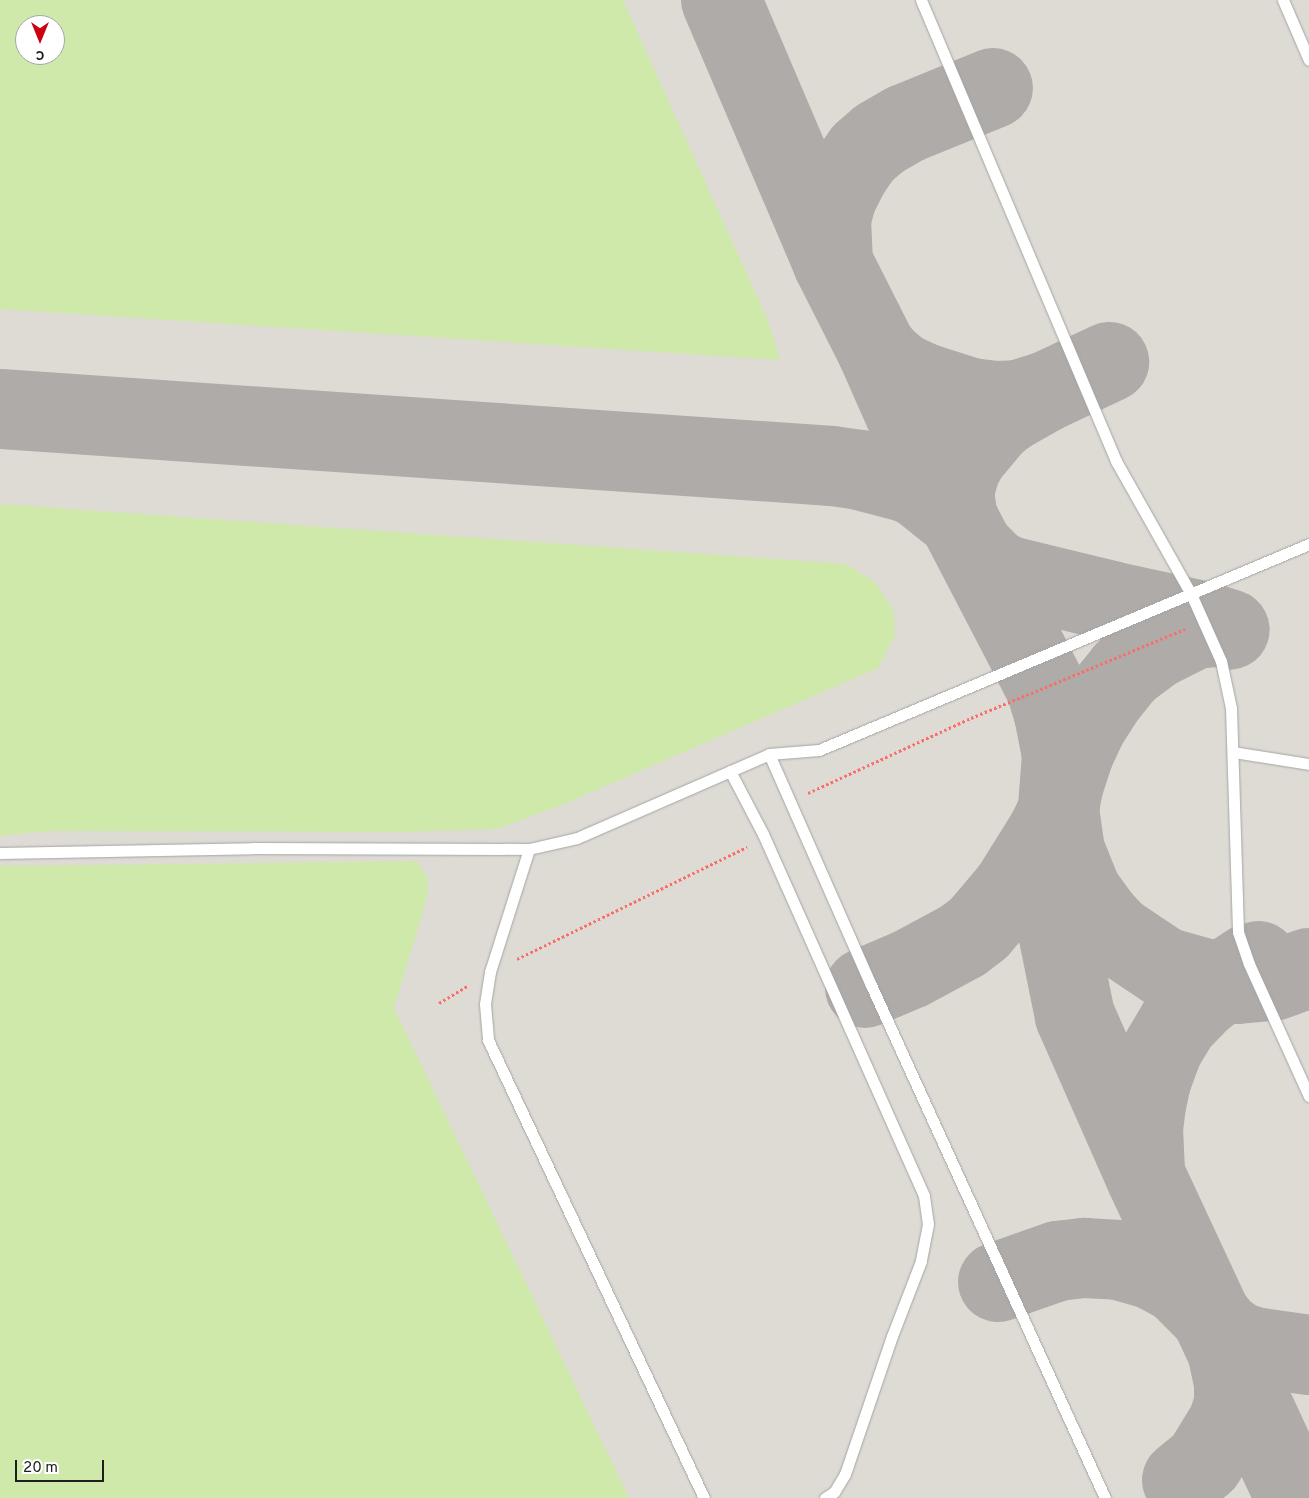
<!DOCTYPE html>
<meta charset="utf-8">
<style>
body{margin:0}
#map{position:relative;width:1309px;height:1498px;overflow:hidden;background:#efeae4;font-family:Overpass,sans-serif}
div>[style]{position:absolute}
.airport>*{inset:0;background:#dedbd5}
.grass>*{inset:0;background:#cee9aa}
.taxiway>*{height:80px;margin:-40px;padding:0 40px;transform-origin:40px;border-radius:40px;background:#aeaba8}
.path>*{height:3px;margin-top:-1.5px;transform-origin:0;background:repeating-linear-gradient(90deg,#fa6d6a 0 2.5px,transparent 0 5px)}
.roads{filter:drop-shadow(0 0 1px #a5a5a5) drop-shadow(0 0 1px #a5a5a5)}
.service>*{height:11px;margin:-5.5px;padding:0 5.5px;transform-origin:5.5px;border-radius:5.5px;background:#fff}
span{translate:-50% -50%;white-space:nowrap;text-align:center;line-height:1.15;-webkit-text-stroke:5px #fff;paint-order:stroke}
.north{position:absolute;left:15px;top:15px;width:50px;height:50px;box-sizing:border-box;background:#fff;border:1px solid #a5a5a5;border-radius:50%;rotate:180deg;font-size:14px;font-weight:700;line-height:20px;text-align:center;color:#1e1e1e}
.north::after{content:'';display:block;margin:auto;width:18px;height:22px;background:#c01;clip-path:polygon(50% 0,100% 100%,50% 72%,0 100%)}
.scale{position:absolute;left:15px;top:1460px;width:89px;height:22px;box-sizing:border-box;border:2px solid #1e1e1e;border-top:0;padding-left:6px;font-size:15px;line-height:18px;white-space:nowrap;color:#1e1e1e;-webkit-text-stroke:4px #fff;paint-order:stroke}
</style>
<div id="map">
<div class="airport">
<i style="clip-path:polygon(evenodd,0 0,1309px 0,1309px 1498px,0 1498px,0 0,25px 25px,55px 25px,55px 55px,25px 55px,25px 25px)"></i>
</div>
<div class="grass">
<i style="clip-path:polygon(evenodd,0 0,623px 0,768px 321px,780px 360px,0 309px,0 0,25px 25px,55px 25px,55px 55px,25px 55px,25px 25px)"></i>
<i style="clip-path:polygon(0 504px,846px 564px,876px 583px,894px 612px,895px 635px,878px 668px,557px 807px,497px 829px,401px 832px,49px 831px,0 836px)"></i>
<i style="clip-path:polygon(417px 861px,428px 879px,427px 898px,394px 1008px,629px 1498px,0 1498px,0 866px)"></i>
</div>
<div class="taxiway">
<i style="left:721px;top:0;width:286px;rotate:66.9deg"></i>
<i style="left:833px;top:263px;width:97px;rotate:63.2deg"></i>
<i style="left:877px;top:350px;width:94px;rotate:66.2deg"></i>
<i style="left:915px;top:436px;width:284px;rotate:62.5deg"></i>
<i style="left:1046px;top:688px;width:27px;rotate:73deg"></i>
<i style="left:1054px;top:714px;width:42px;rotate:79deg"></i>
<i style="left:1062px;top:755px;width:105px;rotate:94.4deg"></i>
<i style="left:1054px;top:860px;width:72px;rotate:86.8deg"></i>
<i style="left:1058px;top:932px;width:86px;rotate:78.6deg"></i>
<i style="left:1075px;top:1016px;width:176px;rotate:66.2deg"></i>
<i style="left:1146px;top:1177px;width:354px;rotate:65deg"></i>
<i style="left:833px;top:263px;width:44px;rotate:-92.6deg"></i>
<i style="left:831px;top:219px;width:23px;rotate:-75deg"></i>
<i style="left:837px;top:197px;width:27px;rotate:-63deg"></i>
<i style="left:849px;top:173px;width:24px;rotate:-55deg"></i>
<i style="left:863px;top:153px;width:21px;rotate:-41deg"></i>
<i style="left:879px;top:139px;width:30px;rotate:-30deg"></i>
<i style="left:905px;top:124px;width:95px;rotate:-22.2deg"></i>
<i style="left:877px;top:350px;width:16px;rotate:47deg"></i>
<i style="left:888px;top:362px;width:18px;rotate:38deg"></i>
<i style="left:902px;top:373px;width:21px;rotate:25deg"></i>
<i style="left:921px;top:382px;width:52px;rotate:17.7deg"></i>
<i style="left:971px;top:398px;width:24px;rotate:7deg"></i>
<i style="left:995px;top:401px;width:23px;rotate:-2deg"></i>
<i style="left:1018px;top:400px;width:28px;rotate:-17deg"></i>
<i style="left:1045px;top:392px;width:43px;rotate:150.4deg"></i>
<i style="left:1008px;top:413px;width:16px;rotate:142deg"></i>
<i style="left:995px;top:423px;width:42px;rotate:130.2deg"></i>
<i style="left:968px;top:455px;width:17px;rotate:118deg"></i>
<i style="left:960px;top:470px;width:23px;rotate:105deg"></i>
<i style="left:954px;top:492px;width:27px;rotate:82deg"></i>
<i style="left:0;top:409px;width:834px;rotate:3.92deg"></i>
<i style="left:832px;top:466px;width:28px;rotate:8deg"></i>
<i style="left:860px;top:470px;width:51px;rotate:14.9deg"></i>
<i style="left:909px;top:483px;width:15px;rotate:28deg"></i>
<i style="left:922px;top:490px;width:46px;rotate:38.9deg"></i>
<i style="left:994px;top:411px;width:54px;rotate:-20.4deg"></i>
<i style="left:1045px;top:392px;width:71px;rotate:-25.1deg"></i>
<i style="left:976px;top:551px;width:24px;rotate:45deg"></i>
<i style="left:993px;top:568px;width:17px;rotate:28deg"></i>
<i style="left:1008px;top:576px;width:106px;rotate:13.6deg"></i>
<i style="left:1111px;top:601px;width:94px;rotate:12.3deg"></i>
<i style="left:1203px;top:621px;width:28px;rotate:18deg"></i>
<i style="left:1216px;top:627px;width:21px;rotate:175deg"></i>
<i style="left:1195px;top:629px;width:45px;rotate:153.4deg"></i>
<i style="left:1155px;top:649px;width:38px;rotate:143deg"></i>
<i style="left:1125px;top:672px;width:28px;rotate:129deg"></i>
<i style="left:1107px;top:694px;width:37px;rotate:123deg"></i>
<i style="left:1087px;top:725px;width:31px;rotate:115deg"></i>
<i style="left:1074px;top:753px;width:36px;rotate:108deg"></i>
<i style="left:1063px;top:787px;width:22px;rotate:100deg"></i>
<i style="left:1059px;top:809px;width:42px;rotate:81.9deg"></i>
<i style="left:1065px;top:851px;width:45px;rotate:68deg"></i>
<i style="left:1082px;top:893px;width:31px;rotate:54deg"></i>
<i style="left:1100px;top:918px;width:23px;rotate:47deg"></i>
<i style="left:1116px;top:935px;width:58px;rotate:33.7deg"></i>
<i style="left:1164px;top:967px;width:59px;rotate:15.7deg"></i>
<i style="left:1221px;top:983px;width:16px;rotate:4deg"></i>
<i style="left:1237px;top:984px;width:36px;rotate:-5deg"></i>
<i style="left:1273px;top:981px;width:38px;rotate:-20deg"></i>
<i style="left:865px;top:988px;width:49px;rotate:-22.9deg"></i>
<i style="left:910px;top:969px;width:59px;rotate:-28.3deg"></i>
<i style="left:962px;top:941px;width:21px;rotate:-37deg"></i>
<i style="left:979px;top:928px;width:51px;rotate:-49.8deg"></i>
<i style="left:1012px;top:889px;width:66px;rotate:-58deg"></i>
<i style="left:1047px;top:833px;width:25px;rotate:-64deg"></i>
<i style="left:1145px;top:1171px;width:42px;rotate:-92.7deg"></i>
<i style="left:1143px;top:1129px;width:24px;rotate:-83deg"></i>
<i style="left:1146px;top:1105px;width:25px;rotate:-78deg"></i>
<i style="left:1151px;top:1081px;width:33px;rotate:-70deg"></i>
<i style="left:1162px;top:1050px;width:31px;rotate:-59deg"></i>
<i style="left:1178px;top:1023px;width:29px;rotate:-46deg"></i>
<i style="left:1198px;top:1002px;width:36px;rotate:-39deg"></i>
<i style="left:1226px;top:979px;width:27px;rotate:-33deg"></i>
<i style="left:1249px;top:964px;width:10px;rotate:-17deg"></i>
<i style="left:998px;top:1282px;width:64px;rotate:-19.3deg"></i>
<i style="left:1058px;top:1261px;width:26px;rotate:-7deg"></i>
<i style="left:1084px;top:1258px;width:35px;rotate:3deg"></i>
<i style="left:1119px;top:1260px;width:33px;rotate:16deg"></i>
<i style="left:1151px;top:1269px;width:32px;rotate:28deg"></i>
<i style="left:1179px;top:1284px;width:42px;rotate:45deg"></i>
<i style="left:1209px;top:1314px;width:22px;rotate:51deg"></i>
<i style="left:1223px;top:1331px;width:19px;rotate:36deg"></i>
<i style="left:1238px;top:1342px;width:17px;rotate:17deg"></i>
<i style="left:1254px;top:1347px;width:56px;rotate:8.3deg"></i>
<i style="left:1182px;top:1480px;width:28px;rotate:-39deg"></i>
<i style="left:1204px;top:1462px;width:46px;rotate:-58.4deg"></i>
<i style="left:1228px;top:1423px;width:21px;rotate:-73deg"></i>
<i style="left:1234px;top:1403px;width:20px;rotate:-90deg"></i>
<i style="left:1234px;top:1383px;width:34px;rotate:-102deg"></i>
</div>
<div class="path">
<i style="left:808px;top:793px;width:179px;rotate:-24.7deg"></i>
<i style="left:971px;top:718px;width:232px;rotate:-22.6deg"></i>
<i style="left:517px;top:959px;width:256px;rotate:-26deg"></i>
<i style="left:439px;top:1003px;width:33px;rotate:-31deg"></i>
</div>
<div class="roads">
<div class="service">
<i style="left:921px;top:0;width:501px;rotate:67.07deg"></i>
<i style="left:1116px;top:461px;width:153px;rotate:60.6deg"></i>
<i style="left:1191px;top:594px;width:73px;rotate:65.9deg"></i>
<i style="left:1221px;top:661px;width:48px;rotate:78deg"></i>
<i style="left:1231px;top:708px;width:224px;rotate:88.2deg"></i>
<i style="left:1238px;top:932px;width:34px;rotate:71deg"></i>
<i style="left:1249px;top:964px;width:145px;rotate:65.6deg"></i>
<i style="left:1283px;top:0;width:65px;rotate:66.6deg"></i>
<i style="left:1233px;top:752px;width:77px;rotate:9deg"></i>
<i style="left:769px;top:754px;width:253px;rotate:66.2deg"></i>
<i style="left:871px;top:985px;width:564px;rotate:65.48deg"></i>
<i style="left:730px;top:771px;width:71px;rotate:62.4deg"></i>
<i style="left:763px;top:834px;width:396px;rotate:66deg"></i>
<i style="left:924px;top:1196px;width:28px;rotate:82deg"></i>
<i style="left:928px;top:1224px;width:38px;rotate:101deg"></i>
<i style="left:921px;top:1261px;width:80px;rotate:111.1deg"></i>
<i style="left:892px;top:1336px;width:146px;rotate:108.8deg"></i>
<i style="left:845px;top:1474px;width:21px;rotate:121deg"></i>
<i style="left:834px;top:1492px;width:11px;rotate:146deg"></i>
<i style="left:529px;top:849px;width:129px;rotate:107.6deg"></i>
<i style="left:490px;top:972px;width:32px;rotate:99deg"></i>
<i style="left:485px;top:1004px;width:36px;rotate:85deg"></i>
<i style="left:488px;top:1040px;width:506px;rotate:64.75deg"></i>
<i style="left:0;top:853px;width:253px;rotate:-1.1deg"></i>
<i style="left:253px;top:848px;width:276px;rotate:0.2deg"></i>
<i style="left:529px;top:849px;width:49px;rotate:-12.9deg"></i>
<i style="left:577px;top:838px;width:210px;rotate:-23.6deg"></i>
<i style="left:769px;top:754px;width:50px;rotate:-4.6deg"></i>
<i style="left:819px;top:750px;width:532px;rotate:-22.8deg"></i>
</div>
</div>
<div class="north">С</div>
<div class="scale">20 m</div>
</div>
